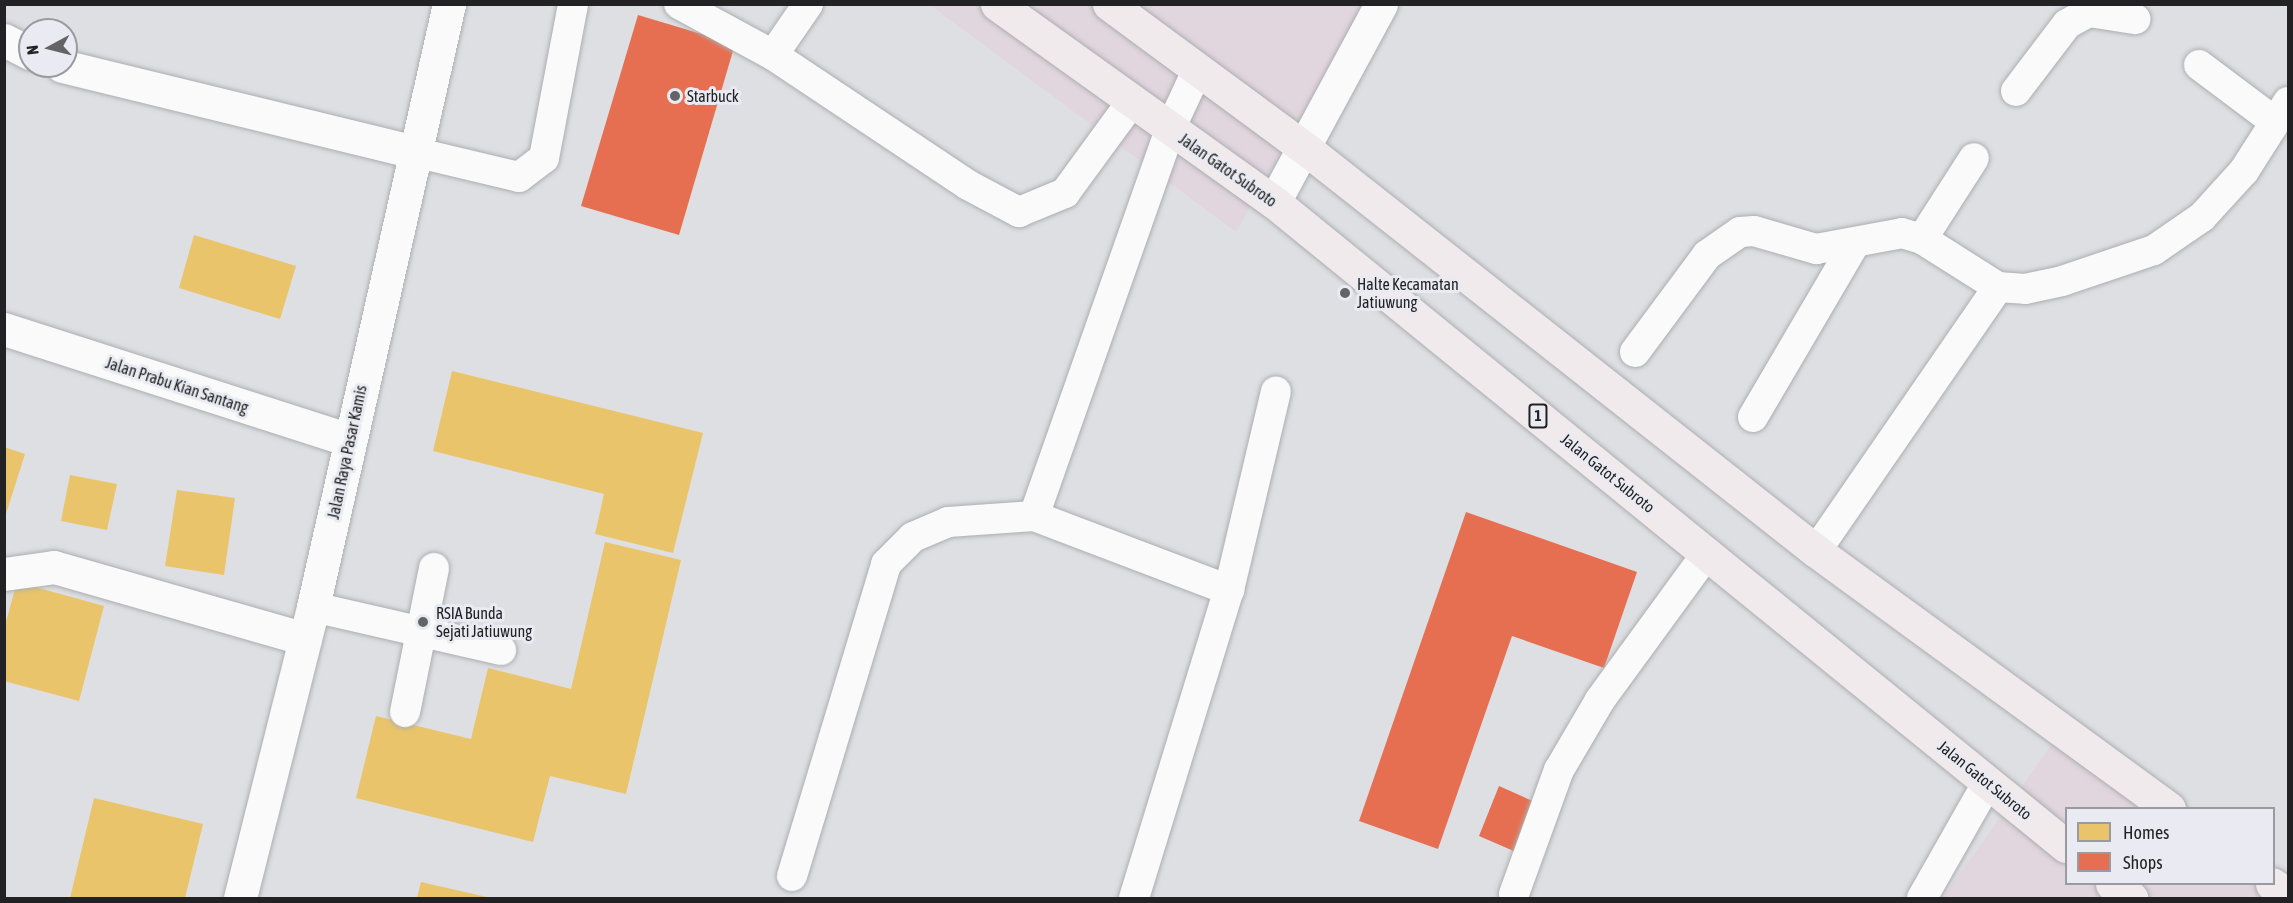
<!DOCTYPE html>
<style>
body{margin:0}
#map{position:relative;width:2293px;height:903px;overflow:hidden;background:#dedfe3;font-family:"Asap Condensed",sans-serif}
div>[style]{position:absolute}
.industrial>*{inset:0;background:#e1d5de}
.homes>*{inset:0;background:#e9c46a}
.shops>*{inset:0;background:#e76f51}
.roads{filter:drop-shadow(0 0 2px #acaeb0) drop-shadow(0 0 2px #acaeb0)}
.lane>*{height:30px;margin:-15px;padding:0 15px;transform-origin:15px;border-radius:15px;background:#fafafb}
.street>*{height:33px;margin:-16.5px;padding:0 16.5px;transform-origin:16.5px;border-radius:16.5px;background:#fafafb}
.secondary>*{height:33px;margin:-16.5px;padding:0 16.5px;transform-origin:16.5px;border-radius:16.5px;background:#fafafb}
.highway>*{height:33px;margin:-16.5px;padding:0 16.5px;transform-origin:16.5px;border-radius:16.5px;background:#f0eaec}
.dots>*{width:16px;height:16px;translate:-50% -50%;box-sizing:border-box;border:3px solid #eaebf2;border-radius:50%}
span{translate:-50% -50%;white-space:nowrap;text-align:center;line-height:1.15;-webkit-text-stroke:6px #eaebf2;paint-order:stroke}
.shield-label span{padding:2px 4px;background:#eaebf2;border:2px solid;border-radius:4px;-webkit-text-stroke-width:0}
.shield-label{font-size:15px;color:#222224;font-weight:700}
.poi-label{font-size:16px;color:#222224}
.left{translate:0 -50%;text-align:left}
.street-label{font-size:16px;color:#222224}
.frame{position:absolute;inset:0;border:6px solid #222224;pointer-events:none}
.legend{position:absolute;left:2065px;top:807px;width:210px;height:78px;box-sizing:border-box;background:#eaebf2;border:2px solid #9a9ba0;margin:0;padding:8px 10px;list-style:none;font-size:18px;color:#222224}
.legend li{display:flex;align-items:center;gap:12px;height:30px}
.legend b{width:30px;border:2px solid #9a9ba0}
.north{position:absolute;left:18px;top:18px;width:60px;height:60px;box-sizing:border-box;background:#eaebf2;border:2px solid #9a9ba0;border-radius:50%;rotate:263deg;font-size:16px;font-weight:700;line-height:24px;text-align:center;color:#222224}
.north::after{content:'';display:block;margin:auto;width:21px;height:27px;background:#646467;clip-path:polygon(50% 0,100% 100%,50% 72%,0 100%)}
</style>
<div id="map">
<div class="industrial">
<i style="clip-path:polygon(930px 5px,1363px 5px,1236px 232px)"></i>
<i style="clip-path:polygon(2071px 717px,2193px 808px,2066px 808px,2066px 884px,2274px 884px,2288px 898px,1943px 898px)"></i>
</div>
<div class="homes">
<i style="clip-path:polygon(194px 235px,296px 266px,280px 319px,179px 288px)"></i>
<i style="clip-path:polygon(452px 371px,703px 433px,673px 553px,595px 534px,604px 494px,433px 451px)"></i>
<i style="clip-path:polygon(4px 447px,25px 454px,5px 517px,4px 517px)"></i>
<i style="clip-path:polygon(70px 475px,117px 484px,107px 530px,61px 521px)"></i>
<i style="clip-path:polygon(177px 490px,235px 498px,224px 575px,165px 566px)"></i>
<i style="clip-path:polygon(605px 542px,681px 560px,626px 794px,550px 776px,533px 842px,356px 798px,376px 716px,471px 739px,488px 668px,571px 689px)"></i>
<i style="clip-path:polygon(17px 582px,104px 606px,79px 701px,4px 681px,4px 629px)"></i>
<i style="clip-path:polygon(94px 798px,203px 824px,185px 898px,70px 898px)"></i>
<i style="clip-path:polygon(421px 882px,491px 898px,417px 898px)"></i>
</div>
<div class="shops">
<i style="clip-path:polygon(638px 15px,735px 44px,679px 235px,581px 206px)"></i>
<i style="clip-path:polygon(1466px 512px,1637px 572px,1604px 668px,1512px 636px,1438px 849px,1359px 821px)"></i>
<i style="clip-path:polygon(1499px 786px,1537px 803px,1516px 852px,1479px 836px)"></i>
</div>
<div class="roads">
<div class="lane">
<i style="left:679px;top:4px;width:107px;rotate:28.5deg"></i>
<i style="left:773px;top:55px;width:234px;rotate:33.7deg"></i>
<i style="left:968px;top:185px;width:58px;rotate:27.9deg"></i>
<i style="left:1019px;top:212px;width:50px;rotate:-22.4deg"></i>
<i style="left:1065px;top:193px;width:115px;rotate:-53.8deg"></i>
<i style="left:773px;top:55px;width:62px;rotate:-55.5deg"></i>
<i style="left:2199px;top:65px;width:95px;rotate:36.9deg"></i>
<i style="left:2016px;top:91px;width:84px;rotate:-52.7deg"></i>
<i style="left:2067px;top:24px;width:25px;rotate:-29deg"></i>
<i style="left:2089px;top:12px;width:47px;rotate:8.7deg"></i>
<i style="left:414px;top:152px;width:108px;rotate:13.4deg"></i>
<i style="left:519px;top:177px;width:31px;rotate:-37deg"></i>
<i style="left:544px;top:158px;width:157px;rotate:-79.3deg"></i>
<i style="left:1922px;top:239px;width:96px;rotate:-57.3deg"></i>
<i style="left:1635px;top:352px;width:121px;rotate:-53.4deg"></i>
<i style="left:1707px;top:255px;width:40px;rotate:-34.9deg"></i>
<i style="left:1740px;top:232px;width:14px;rotate:-4deg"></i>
<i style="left:1754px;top:231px;width:65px;rotate:16.2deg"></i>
<i style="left:1816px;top:249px;width:87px;rotate:-10.5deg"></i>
<i style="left:1902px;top:233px;width:21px;rotate:17deg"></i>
<i style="left:1922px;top:239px;width:90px;rotate:32.3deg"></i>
<i style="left:1753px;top:417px;width:202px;rotate:-59.6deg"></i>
<i style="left:1034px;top:516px;width:410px;rotate:-70.6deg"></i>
<i style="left:1170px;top:129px;width:64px;rotate:-65deg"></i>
<i style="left:1816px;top:551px;width:321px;rotate:-55.4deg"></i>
<i style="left:1998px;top:287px;width:27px;rotate:4deg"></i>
<i style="left:2025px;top:289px;width:38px;rotate:-12deg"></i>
<i style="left:2062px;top:281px;width:97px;rotate:-18.6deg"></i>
<i style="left:2154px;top:250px;width:58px;rotate:-34.5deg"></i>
<i style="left:2202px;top:217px;width:62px;rotate:-47.6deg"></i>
<i style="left:2244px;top:171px;width:82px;rotate:-57.5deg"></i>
<i style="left:313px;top:607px;width:193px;rotate:12.9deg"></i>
<i style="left:405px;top:712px;width:147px;rotate:-78.6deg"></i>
<i style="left:792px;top:876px;width:326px;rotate:-73.2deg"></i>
<i style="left:886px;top:564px;width:38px;rotate:-45deg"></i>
<i style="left:913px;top:537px;width:38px;rotate:-23deg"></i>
<i style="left:948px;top:522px;width:86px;rotate:-4deg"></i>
<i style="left:1034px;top:516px;width:209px;rotate:20.8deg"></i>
<i style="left:1514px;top:894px;width:132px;rotate:-70.1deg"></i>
<i style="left:1559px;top:770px;width:81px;rotate:-59.6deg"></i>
<i style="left:1600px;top:700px;width:182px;rotate:-53.9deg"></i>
<i style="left:1134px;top:898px;width:322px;rotate:-72.9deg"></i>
<i style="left:1229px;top:590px;width:204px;rotate:-76.7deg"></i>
<i style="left:1922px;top:898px;width:133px;rotate:-60.4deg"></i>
</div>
<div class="street">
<i style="left:4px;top:40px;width:29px;rotate:27deg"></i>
<i style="left:62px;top:66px;width:362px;rotate:13.7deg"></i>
<i style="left:1274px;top:202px;width:225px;rotate:-61.6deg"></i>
<i style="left:4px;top:574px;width:50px;rotate:-8deg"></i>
<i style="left:54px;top:567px;width:261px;rotate:16deg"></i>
</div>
<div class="secondary">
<i style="left:4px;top:329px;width:362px;rotate:17.8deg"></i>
<i style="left:240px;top:898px;width:300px;rotate:-75.9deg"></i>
<i style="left:313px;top:607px;width:618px;rotate:-77.29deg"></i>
</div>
<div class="highway">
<i style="left:997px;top:4px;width:340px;rotate:35.6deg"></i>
<i style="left:1274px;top:202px;width:1021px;rotate:39.12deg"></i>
<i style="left:1109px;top:4px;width:245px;rotate:36.4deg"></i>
<i style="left:1306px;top:149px;width:649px;rotate:38.25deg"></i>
<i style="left:1816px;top:551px;width:437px;rotate:36.1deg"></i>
<i style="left:2112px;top:884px;width:24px;rotate:36deg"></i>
<i style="left:2272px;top:884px;width:19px;rotate:35deg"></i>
</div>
</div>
<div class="dots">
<i style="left:675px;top:96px;background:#646467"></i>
<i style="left:1345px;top:293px;background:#646467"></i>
<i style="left:423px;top:622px;background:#646467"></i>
</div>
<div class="shield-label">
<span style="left:1538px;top:416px">1</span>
</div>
<div class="poi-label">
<span class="left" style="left:687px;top:96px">Starbuck</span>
<span class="left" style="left:1357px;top:293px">Halte Kecamatan<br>Jatiuwung</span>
<span class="left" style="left:436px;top:622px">RSIA Bunda<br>Sejati Jatiuwung</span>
</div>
<div class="street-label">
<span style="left:1228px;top:170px;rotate:35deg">Jalan Gatot Subroto</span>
<span style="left:177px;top:385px;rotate:18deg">Jalan Prabu Kian Santang</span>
<span style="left:347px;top:452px;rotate:-78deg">Jalan Raya Pasar Kamis</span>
<span style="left:1608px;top:473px;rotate:39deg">Jalan Gatot Subroto</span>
<span style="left:1985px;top:780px;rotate:39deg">Jalan Gatot Subroto</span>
</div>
<div class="frame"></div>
<ul class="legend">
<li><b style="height:16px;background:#e9c46a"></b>Homes</li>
<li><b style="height:16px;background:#e76f51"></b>Shops</li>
</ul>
<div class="north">N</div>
</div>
